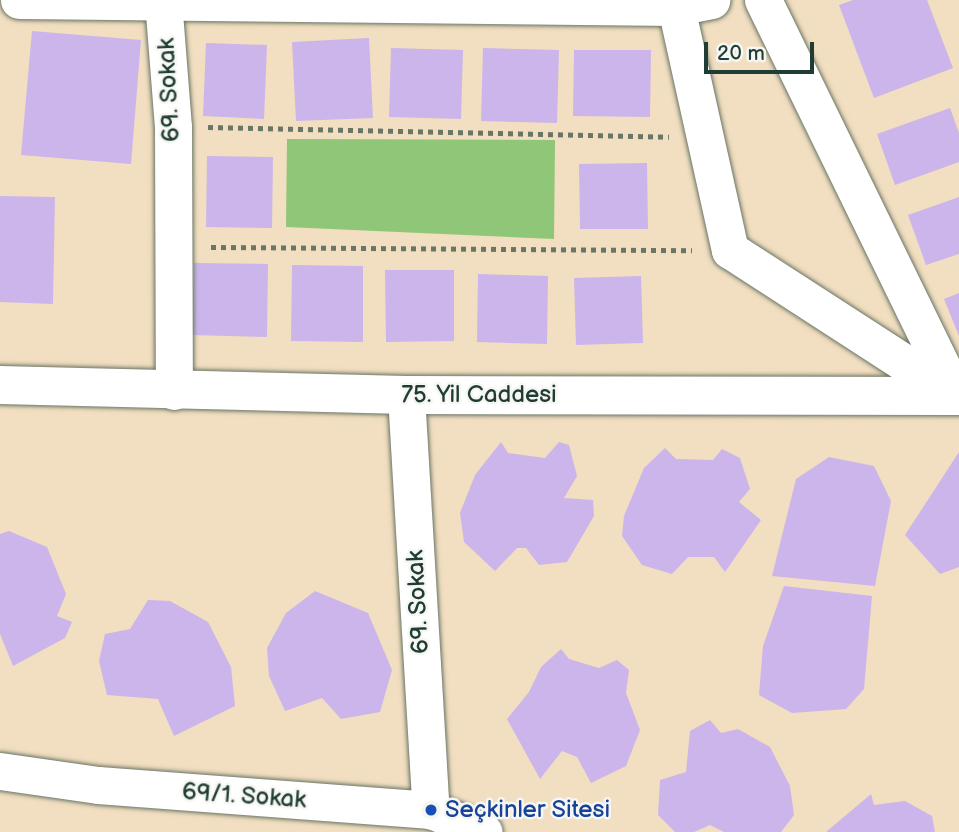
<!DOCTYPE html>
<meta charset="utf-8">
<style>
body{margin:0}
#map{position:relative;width:959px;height:832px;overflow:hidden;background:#f2dec0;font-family:"Balsamiq Sans",sans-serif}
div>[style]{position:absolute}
.green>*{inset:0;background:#8fc678}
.building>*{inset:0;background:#cbb5eb}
.path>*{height:4.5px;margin-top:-2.25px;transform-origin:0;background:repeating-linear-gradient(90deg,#697565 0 5px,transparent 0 10px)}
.roads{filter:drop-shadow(0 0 2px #697565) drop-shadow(0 0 2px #697565)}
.minor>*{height:37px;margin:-18.5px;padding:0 18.5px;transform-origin:18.5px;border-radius:18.5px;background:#fff}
.tertiary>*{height:38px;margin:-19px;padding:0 19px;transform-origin:19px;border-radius:19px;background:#fff}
.dots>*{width:19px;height:19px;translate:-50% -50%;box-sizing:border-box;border:4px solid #f6f6f2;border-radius:50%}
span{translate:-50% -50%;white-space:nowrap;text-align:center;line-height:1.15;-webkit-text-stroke:5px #f6f6f2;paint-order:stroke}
.street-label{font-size:24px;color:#1f3d34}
.transit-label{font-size:24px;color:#164399}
.left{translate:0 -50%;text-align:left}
.scale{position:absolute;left:704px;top:42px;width:110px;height:32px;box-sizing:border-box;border:4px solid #1f3d34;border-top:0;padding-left:9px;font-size:21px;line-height:24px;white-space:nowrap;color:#1f3d34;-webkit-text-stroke:5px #f6f6f2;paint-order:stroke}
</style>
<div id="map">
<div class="green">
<i style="clip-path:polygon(287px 139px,555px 140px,554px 239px,286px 227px)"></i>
</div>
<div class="building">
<i style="clip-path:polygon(853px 0,927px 0,953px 68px,874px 98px,839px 5px)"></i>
<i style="clip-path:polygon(32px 31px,141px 40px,131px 164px,21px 155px)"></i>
<i style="clip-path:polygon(369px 38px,373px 118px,296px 121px,292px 42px)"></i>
<i style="clip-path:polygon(206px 43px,267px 45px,264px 119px,203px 116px)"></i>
<i style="clip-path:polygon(391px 48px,463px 50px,461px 119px,389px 117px)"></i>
<i style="clip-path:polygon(483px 48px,559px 50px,557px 123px,481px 121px)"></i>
<i style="clip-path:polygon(574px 50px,651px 50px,650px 117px,573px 116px)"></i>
<i style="clip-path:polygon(950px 108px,959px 133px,959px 162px,895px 185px,877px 134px)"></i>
<i style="clip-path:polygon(207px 156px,273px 157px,272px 228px,206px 227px)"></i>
<i style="clip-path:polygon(647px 163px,648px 229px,580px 229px,579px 164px)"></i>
<i style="clip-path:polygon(0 196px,55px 197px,53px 304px,0 302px)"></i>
<i style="clip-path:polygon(959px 197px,959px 254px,926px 265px,908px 215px)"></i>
<i style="clip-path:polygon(194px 263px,268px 264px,267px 337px,192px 335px)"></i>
<i style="clip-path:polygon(292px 265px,363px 266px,363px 342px,291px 341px)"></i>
<i style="clip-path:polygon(385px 270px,454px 270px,454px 341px,386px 342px)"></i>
<i style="clip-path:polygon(478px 274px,548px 276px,547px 344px,477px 342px)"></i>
<i style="clip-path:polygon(641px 276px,643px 343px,576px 345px,574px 278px)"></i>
<i style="clip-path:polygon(959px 293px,959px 336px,944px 299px)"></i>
<i style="clip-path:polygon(501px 442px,508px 453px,545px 458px,559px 442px,569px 445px,577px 476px,564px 498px,593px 500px,594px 516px,567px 562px,539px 565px,526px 548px,517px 548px,495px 571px,464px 542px,460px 513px,475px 475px)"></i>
<i style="clip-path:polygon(665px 448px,676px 459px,713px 460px,722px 449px,740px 458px,750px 489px,739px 502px,761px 520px,725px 572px,714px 557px,688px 557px,672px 574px,642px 565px,622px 536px,624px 516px,644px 468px)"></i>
<i style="clip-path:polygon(959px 452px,959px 567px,940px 574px,905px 535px)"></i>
<i style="clip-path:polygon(829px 457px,874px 466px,891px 501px,875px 586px,772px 576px,796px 479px)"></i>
<i style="clip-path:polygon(9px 531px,47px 547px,66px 594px,57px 616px,72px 622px,65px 638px,13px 666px,0 634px,0 534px)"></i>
<i style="clip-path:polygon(784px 586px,872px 596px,864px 689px,846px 709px,792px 713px,759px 695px,763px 646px)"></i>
<i style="clip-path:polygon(315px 591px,368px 613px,392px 670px,380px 712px,341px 719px,322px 698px,285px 711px,269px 676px,267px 648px,286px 613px)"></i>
<i style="clip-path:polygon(148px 600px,170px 601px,208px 622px,231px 667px,235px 706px,174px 736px,158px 699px,107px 695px,99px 661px,105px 634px,130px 629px)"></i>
<i style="clip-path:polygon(561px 649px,569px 659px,599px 668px,617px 660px,629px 670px,626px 693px,640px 730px,626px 766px,591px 783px,577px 757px,562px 751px,540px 779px,507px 719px,529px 692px,541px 667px)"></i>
<i style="clip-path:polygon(710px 720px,721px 733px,738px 729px,770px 747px,790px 786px,794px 815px,781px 832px,724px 832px,710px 825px,694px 832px,675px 832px,658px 815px,660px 780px,686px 772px,690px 731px)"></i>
<i style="clip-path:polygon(871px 794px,874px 805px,905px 801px,932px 816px,935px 832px,826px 832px)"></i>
</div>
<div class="path">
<i style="left:208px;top:127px;width:461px;rotate:1.2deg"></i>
<i style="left:211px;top:247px;width:481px;rotate:0.4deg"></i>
</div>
<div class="roads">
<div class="minor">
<i style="left:19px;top:0;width:657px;rotate:0.61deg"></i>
<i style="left:676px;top:7px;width:36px;rotate:-11deg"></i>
<i style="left:163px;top:0;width:127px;rotate:85.5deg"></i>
<i style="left:173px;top:127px;width:264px;rotate:89.8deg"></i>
<i style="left:763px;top:0;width:440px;rotate:64deg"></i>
<i style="left:676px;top:7px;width:249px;rotate:77.5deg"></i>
<i style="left:730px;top:250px;width:269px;rotate:32.9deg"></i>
<i style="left:406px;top:395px;width:416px;rotate:86.6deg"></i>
<i style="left:0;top:771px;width:99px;rotate:8.1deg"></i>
<i style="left:98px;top:785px;width:334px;rotate:4.3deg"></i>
<i style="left:431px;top:810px;width:57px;rotate:22.5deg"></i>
</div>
<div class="tertiary">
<i style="left:0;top:385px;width:406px;rotate:1.4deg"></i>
<i style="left:406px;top:395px;width:553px;rotate:0.1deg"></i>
</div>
</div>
<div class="dots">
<i style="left:431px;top:810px;background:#1a4fb4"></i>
</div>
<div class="street-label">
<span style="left:169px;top:90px;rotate:-93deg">69. Sokak</span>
<span style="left:479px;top:395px">75. Yil Caddesi</span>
<span style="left:418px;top:602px;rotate:-93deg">69. Sokak</span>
<span style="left:244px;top:796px;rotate:4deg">69/1. Sokak</span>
</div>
<div class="transit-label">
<span class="left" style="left:445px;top:810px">Seçkinler Sitesi</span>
</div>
<div class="scale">20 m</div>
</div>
